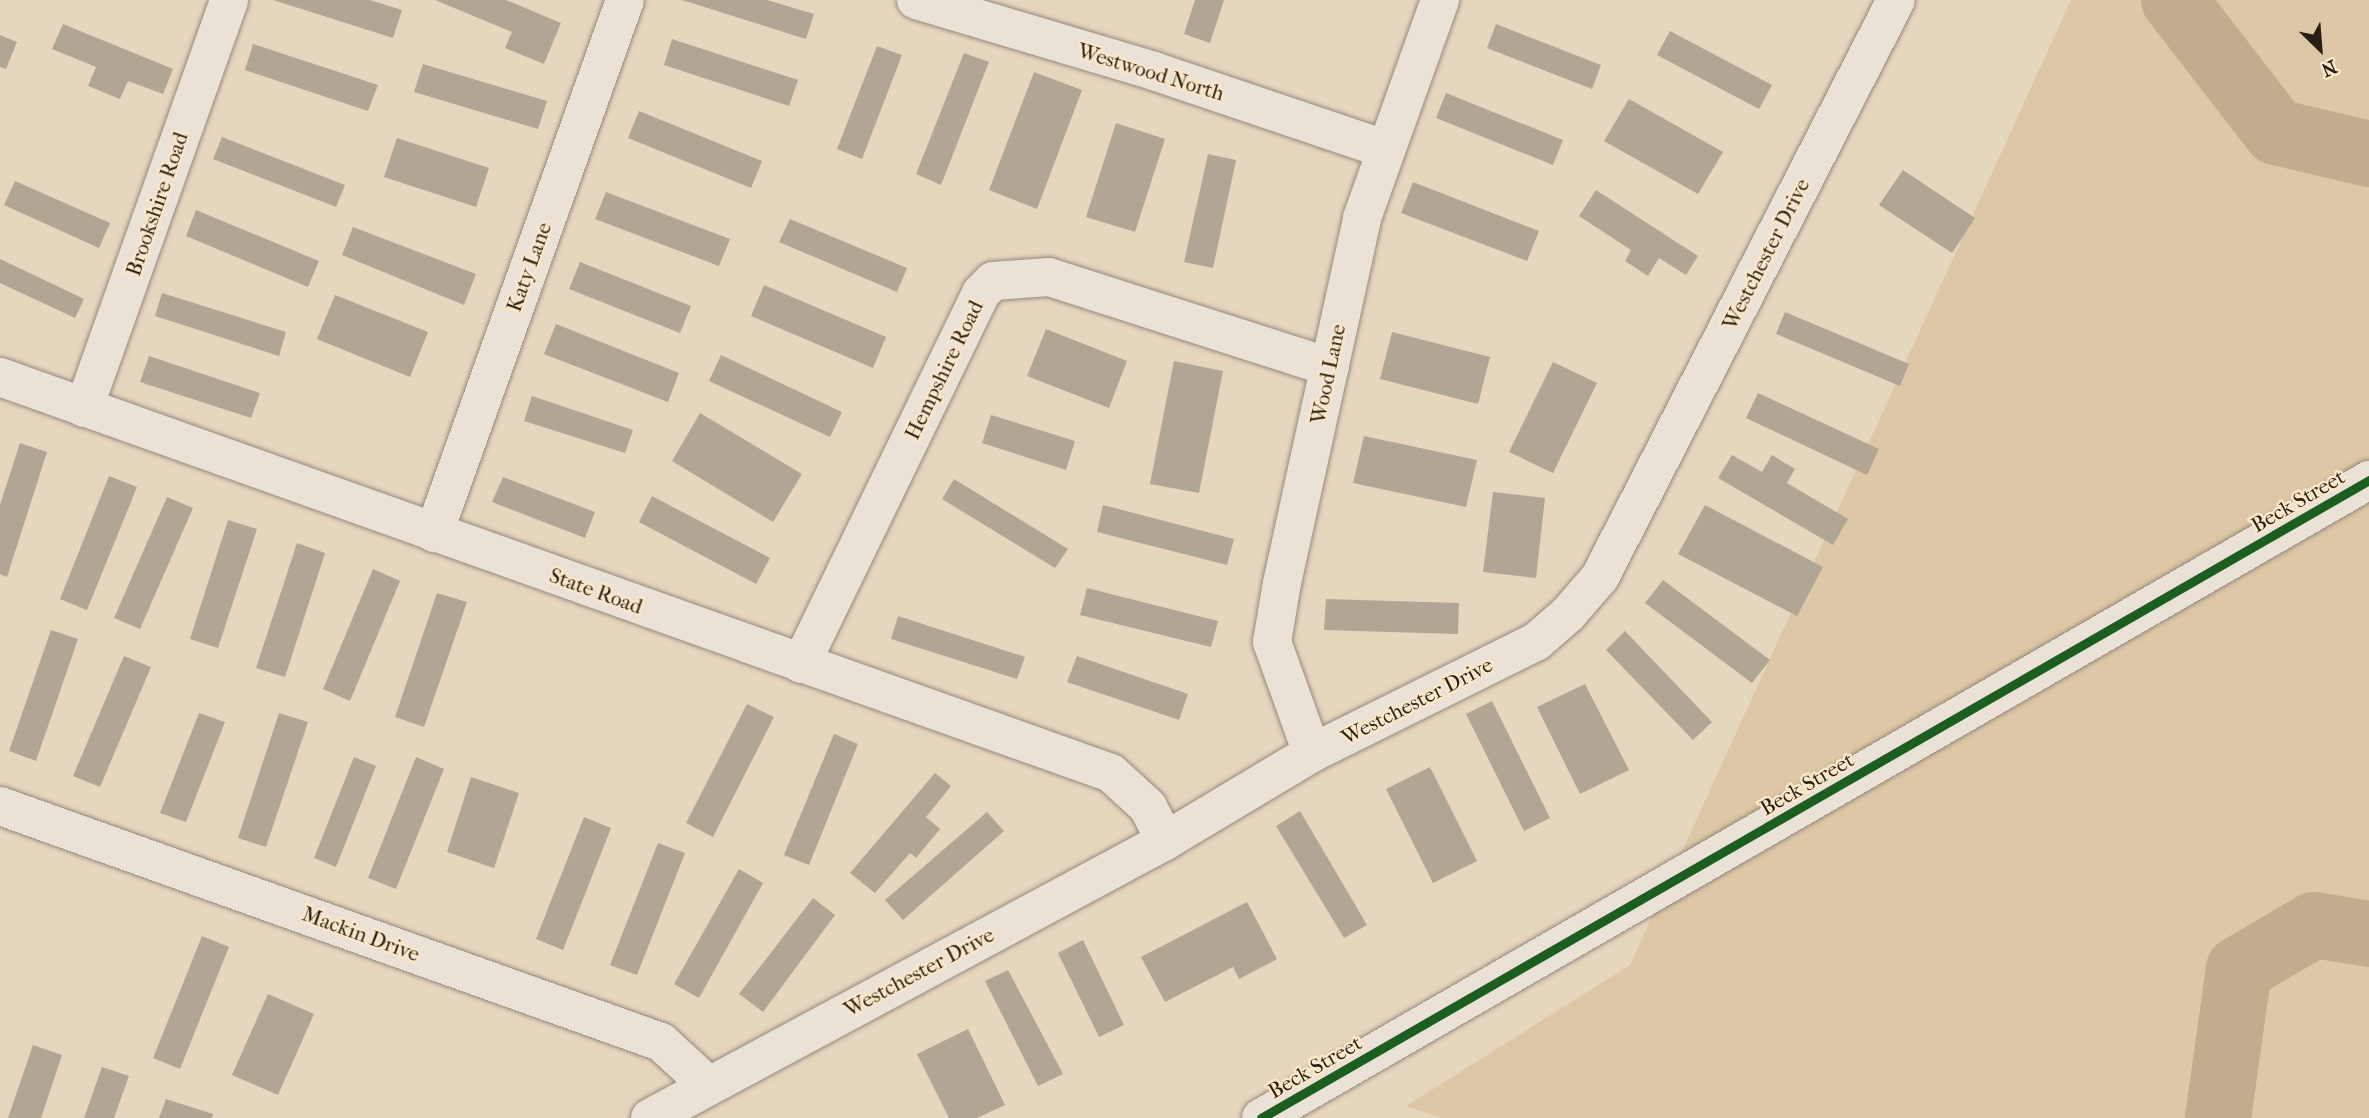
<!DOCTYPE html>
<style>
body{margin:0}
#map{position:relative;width:2369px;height:1118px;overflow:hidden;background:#e7d6be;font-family:"IM FELL French Canon",serif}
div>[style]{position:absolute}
.green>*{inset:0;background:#ddc7a6}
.river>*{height:66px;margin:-33px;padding:0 33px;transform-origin:33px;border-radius:33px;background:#c1ac8d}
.building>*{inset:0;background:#b1a594}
.roads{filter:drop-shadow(0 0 2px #948a7b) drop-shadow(0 0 2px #948a7b)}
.minor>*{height:38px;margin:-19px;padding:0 19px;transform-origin:19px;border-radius:19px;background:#eae2d6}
.cycleway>*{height:9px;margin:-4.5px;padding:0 4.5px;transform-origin:4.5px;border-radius:4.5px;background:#1b5e20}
span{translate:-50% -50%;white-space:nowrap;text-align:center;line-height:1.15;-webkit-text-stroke:5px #fae7ca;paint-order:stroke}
.street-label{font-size:21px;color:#281e11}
.north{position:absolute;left:2285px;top:14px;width:70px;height:70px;-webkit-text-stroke:5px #fae7ca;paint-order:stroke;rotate:155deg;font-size:19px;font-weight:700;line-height:28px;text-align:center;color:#281e11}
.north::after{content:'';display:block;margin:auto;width:24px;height:32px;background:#281e11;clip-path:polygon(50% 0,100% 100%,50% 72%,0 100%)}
</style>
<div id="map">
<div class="green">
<i style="clip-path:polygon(2071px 0,2369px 0,2369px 1118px,1441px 1118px,1406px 1106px,1630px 965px)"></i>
</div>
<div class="river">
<i style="left:2174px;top:0;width:167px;rotate:52.3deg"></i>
<i style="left:2276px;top:132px;width:96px;rotate:13.3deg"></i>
<i style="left:2218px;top:1118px;width:150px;rotate:-82deg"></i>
<i style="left:2239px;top:969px;width:87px;rotate:-30.4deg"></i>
<i style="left:2314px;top:925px;width:56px;rotate:9.3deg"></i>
</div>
<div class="building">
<i style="clip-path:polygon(273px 0,370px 0,402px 10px,393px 38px)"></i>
<i style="clip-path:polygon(435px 0,506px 0,561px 23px,544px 64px,505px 48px,512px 32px)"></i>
<i style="clip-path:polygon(682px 0,767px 0,814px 14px,806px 39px)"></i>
<i style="clip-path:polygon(1195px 0,1224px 0,1210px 43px,1184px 34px)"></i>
<i style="clip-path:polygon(63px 24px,173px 69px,163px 94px,128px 81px,120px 99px,88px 86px,96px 67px,52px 49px)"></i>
<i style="clip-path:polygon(1496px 24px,1601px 65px,1592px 89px,1487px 48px)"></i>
<i style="clip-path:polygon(1670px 31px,1772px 85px,1759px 109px,1657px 55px)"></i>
<i style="clip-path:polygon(0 35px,17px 42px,6px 69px,0 67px)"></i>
<i style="clip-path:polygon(672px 39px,798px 80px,789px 106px,664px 65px)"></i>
<i style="clip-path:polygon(253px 44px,378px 85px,368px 111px,245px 70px)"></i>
<i style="clip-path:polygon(877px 46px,902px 55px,862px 159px,837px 149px)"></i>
<i style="clip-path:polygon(964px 53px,989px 62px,941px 185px,916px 174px)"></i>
<i style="clip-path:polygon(423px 64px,547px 101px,538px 129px,414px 92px)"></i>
<i style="clip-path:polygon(1034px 72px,1082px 90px,1037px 209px,989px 190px)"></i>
<i style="clip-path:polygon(1446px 93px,1563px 140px,1553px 165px,1436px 118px)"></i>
<i style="clip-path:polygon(1629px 99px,1723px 152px,1698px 194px,1604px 141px)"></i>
<i style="clip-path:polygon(639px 111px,762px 161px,751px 188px,628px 138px)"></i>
<i style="clip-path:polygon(1116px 123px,1165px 139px,1135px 232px,1086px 217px)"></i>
<i style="clip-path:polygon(222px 137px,345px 185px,336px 207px,213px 159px)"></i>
<i style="clip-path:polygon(397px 138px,489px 168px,476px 207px,384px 177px)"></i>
<i style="clip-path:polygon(1208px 154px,1236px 160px,1213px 268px,1184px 262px)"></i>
<i style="clip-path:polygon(1903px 170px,1975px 218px,1952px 253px,1879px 205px)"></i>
<i style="clip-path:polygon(15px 181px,110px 223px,99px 248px,4px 205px)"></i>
<i style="clip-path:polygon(1413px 182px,1539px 231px,1527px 261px,1401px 213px)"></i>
<i style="clip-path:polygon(1596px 190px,1698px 256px,1686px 275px,1659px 258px,1648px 276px,1625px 261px,1631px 250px,1579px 216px)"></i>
<i style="clip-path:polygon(606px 192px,730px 239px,719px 266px,595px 219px)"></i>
<i style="clip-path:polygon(196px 210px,319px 261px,308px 287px,186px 236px)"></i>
<i style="clip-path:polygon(790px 219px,907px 268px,897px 292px,779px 242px)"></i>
<i style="clip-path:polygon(353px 227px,476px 274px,464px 305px,342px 255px)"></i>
<i style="clip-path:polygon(0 259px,84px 299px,75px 318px,0 283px)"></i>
<i style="clip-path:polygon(580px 262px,691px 306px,680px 333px,569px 289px)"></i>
<i style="clip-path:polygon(764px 285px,886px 337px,873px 368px,751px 316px)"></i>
<i style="clip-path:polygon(162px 293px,286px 332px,279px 356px,155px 316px)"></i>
<i style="clip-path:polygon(335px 295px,428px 332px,410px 377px,317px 339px)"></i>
<i style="clip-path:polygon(1785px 312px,1909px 364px,1900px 386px,1776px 334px)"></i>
<i style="clip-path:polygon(556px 324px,679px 373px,668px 402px,544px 354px)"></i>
<i style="clip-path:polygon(1046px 329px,1127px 361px,1109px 408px,1027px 376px)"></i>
<i style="clip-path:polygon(1392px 332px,1490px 357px,1478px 404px,1380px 379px)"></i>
<i style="clip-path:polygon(721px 355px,842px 412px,830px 437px,709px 381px)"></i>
<i style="clip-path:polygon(149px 356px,260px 393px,251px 418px,140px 382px)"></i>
<i style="clip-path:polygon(1174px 361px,1223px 371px,1199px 493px,1150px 484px)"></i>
<i style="clip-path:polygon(1553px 362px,1597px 383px,1553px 473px,1509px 452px)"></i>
<i style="clip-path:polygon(1758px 393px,1879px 449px,1867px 475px,1746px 418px)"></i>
<i style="clip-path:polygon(532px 396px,633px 430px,625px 453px,524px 421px)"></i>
<i style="clip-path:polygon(700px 413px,802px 474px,773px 522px,672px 461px)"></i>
<i style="clip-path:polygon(991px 415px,1075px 441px,1066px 470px,982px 443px)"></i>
<i style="clip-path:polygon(1364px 436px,1477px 460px,1466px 507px,1353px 483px)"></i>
<i style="clip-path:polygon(20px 443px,47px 452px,7px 577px,0 574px,0 505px)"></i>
<i style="clip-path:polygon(1732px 455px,1762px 472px,1772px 455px,1795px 469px,1787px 483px,1848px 519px,1833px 545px,1718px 478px)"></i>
<i style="clip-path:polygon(109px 476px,137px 487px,87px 610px,60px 599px)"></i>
<i style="clip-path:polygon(503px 477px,595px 512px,585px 538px,492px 502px)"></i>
<i style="clip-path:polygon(954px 479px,1068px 549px,1055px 568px,942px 499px)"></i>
<i style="clip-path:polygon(1493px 492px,1545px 498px,1536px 578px,1483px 572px)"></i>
<i style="clip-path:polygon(652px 496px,770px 558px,756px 584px,639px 522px)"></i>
<i style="clip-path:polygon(167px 497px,193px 508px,140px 629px,114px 618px)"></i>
<i style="clip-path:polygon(1103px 505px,1234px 539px,1227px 565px,1097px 532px)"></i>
<i style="clip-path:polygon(1705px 505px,1823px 567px,1797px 616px,1678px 554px)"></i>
<i style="clip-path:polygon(228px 520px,257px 529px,218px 648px,190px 639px)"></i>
<i style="clip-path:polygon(297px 543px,325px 553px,285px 677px,256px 668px)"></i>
<i style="clip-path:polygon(373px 569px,400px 581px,350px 701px,323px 689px)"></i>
<i style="clip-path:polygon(1663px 580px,1770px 660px,1752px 683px,1645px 603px)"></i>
<i style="clip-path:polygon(1087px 588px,1218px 621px,1211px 647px,1080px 615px)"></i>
<i style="clip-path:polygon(437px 593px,467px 602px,424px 727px,395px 717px)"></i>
<i style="clip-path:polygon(1326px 599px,1459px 603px,1458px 634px,1324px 630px)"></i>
<i style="clip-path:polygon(898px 616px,1025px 657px,1017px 679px,891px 639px)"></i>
<i style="clip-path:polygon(51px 630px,78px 639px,36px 761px,9px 751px)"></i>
<i style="clip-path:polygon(1625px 631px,1712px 722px,1693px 740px,1606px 650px)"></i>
<i style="clip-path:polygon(124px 656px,151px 667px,100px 787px,73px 776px)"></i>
<i style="clip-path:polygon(1077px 656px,1188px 694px,1179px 720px,1067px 682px)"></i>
<i style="clip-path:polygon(1585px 684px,1629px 770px,1580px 794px,1537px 707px)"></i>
<i style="clip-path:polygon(1492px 701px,1550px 818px,1524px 831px,1466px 714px)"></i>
<i style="clip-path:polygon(747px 704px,774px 717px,713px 837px,686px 823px)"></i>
<i style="clip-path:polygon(199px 713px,225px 722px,186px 822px,160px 813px)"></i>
<i style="clip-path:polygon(279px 713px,308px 722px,266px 847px,238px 838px)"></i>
<i style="clip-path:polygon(834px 734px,858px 744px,809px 865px,784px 855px)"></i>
<i style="clip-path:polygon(354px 757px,376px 766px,336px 867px,314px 858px)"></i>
<i style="clip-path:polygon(416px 757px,444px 769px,396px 889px,368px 878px)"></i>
<i style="clip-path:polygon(1430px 767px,1477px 861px,1433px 883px,1386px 789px)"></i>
<i style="clip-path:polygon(935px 773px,951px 786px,926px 817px,940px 829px,916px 858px,910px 853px,875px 893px,850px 873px)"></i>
<i style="clip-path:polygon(471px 777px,519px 793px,494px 868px,447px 852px)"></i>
<i style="clip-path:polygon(1300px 811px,1367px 925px,1344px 938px,1276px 826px)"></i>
<i style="clip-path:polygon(987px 812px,1004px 831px,903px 920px,885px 900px)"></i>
<i style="clip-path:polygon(584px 817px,611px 828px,563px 950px,536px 939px)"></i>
<i style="clip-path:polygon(658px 843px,685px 853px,637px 975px,610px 965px)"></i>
<i style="clip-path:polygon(739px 869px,763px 883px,699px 998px,674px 984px)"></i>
<i style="clip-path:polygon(813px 898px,835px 915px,763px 1012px,739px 994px)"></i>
<i style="clip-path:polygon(1247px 902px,1277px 959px,1239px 979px,1233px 967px,1165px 1002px,1141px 957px)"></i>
<i style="clip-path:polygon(202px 936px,229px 947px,180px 1069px,153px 1058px)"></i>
<i style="clip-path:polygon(1083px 940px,1124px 1025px,1099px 1037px,1058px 953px)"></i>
<i style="clip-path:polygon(1008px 970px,1063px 1074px,1038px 1086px,985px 981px)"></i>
<i style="clip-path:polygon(268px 994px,314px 1014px,278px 1095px,232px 1075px)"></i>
<i style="clip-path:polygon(968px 1029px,1005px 1105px,977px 1118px,949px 1118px,917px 1054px)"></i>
<i style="clip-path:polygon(33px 1045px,62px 1055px,41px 1118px,8px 1118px)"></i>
<i style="clip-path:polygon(102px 1067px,129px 1076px,114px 1118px,84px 1118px)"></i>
<i style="clip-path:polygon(166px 1099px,213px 1114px,212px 1118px,159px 1118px)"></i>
</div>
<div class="roads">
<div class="minor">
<i style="left:916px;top:0;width:248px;rotate:16.6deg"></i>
<i style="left:1154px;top:71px;width:244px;rotate:18.7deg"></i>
<i style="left:0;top:377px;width:1179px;rotate:19.62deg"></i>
<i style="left:1111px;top:773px;width:50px;rotate:42.6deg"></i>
<i style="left:1148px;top:807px;width:38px;rotate:63deg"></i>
<i style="left:84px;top:408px;width:433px;rotate:-70.4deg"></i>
<i style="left:434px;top:533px;width:566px;rotate:-70.28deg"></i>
<i style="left:801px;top:664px;width:412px;rotate:-64.1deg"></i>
<i style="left:981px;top:293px;width:17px;rotate:-45deg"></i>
<i style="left:993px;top:281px;width:56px;rotate:-4.1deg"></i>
<i style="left:1049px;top:277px;width:295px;rotate:17.8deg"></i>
<i style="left:1312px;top:753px;width:118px;rotate:-109.8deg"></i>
<i style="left:1272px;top:642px;width:60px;rotate:-80.4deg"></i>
<i style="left:1282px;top:583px;width:374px;rotate:-77.6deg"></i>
<i style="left:1362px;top:218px;width:232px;rotate:-70.3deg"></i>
<i style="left:0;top:806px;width:702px;rotate:19.65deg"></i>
<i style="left:661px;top:1042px;width:64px;rotate:42.5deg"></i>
<i style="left:650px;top:1118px;width:585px;rotate:-28.27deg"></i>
<i style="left:1165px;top:841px;width:171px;rotate:-30.9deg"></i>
<i style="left:1312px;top:753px;width:250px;rotate:-26.4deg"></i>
<i style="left:1536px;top:642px;width:43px;rotate:-41.2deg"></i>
<i style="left:1568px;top:614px;width:49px;rotate:-49.1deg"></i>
<i style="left:1600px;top:577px;width:648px;rotate:-62.84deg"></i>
<i style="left:1261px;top:1118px;width:1279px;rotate:-29.93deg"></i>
</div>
</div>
<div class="cycleway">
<i style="left:1261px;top:1118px;width:1279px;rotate:-29.93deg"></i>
</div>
<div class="street-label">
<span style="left:1151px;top:72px;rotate:17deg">Westwood North</span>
<span style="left:157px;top:204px;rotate:-71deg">Brookshire Road</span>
<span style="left:1766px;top:254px;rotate:-63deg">Westchester Drive</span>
<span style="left:529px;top:267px;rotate:-70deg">Katy Lane</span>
<span style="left:944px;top:370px;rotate:-64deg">Hempshire Road</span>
<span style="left:1328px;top:374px;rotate:-78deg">Wood Lane</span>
<span style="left:2298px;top:501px;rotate:-30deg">Beck Street</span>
<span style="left:596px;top:591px;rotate:20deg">State Road</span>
<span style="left:1417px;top:701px;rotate:-27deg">Westchester Drive</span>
<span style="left:1807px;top:784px;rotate:-30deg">Beck Street</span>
<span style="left:361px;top:934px;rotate:20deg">Mackin Drive</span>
<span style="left:919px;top:972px;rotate:-28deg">Westchester Drive</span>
<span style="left:1315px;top:1067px;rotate:-30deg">Beck Street</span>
</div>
<div class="north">N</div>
</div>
